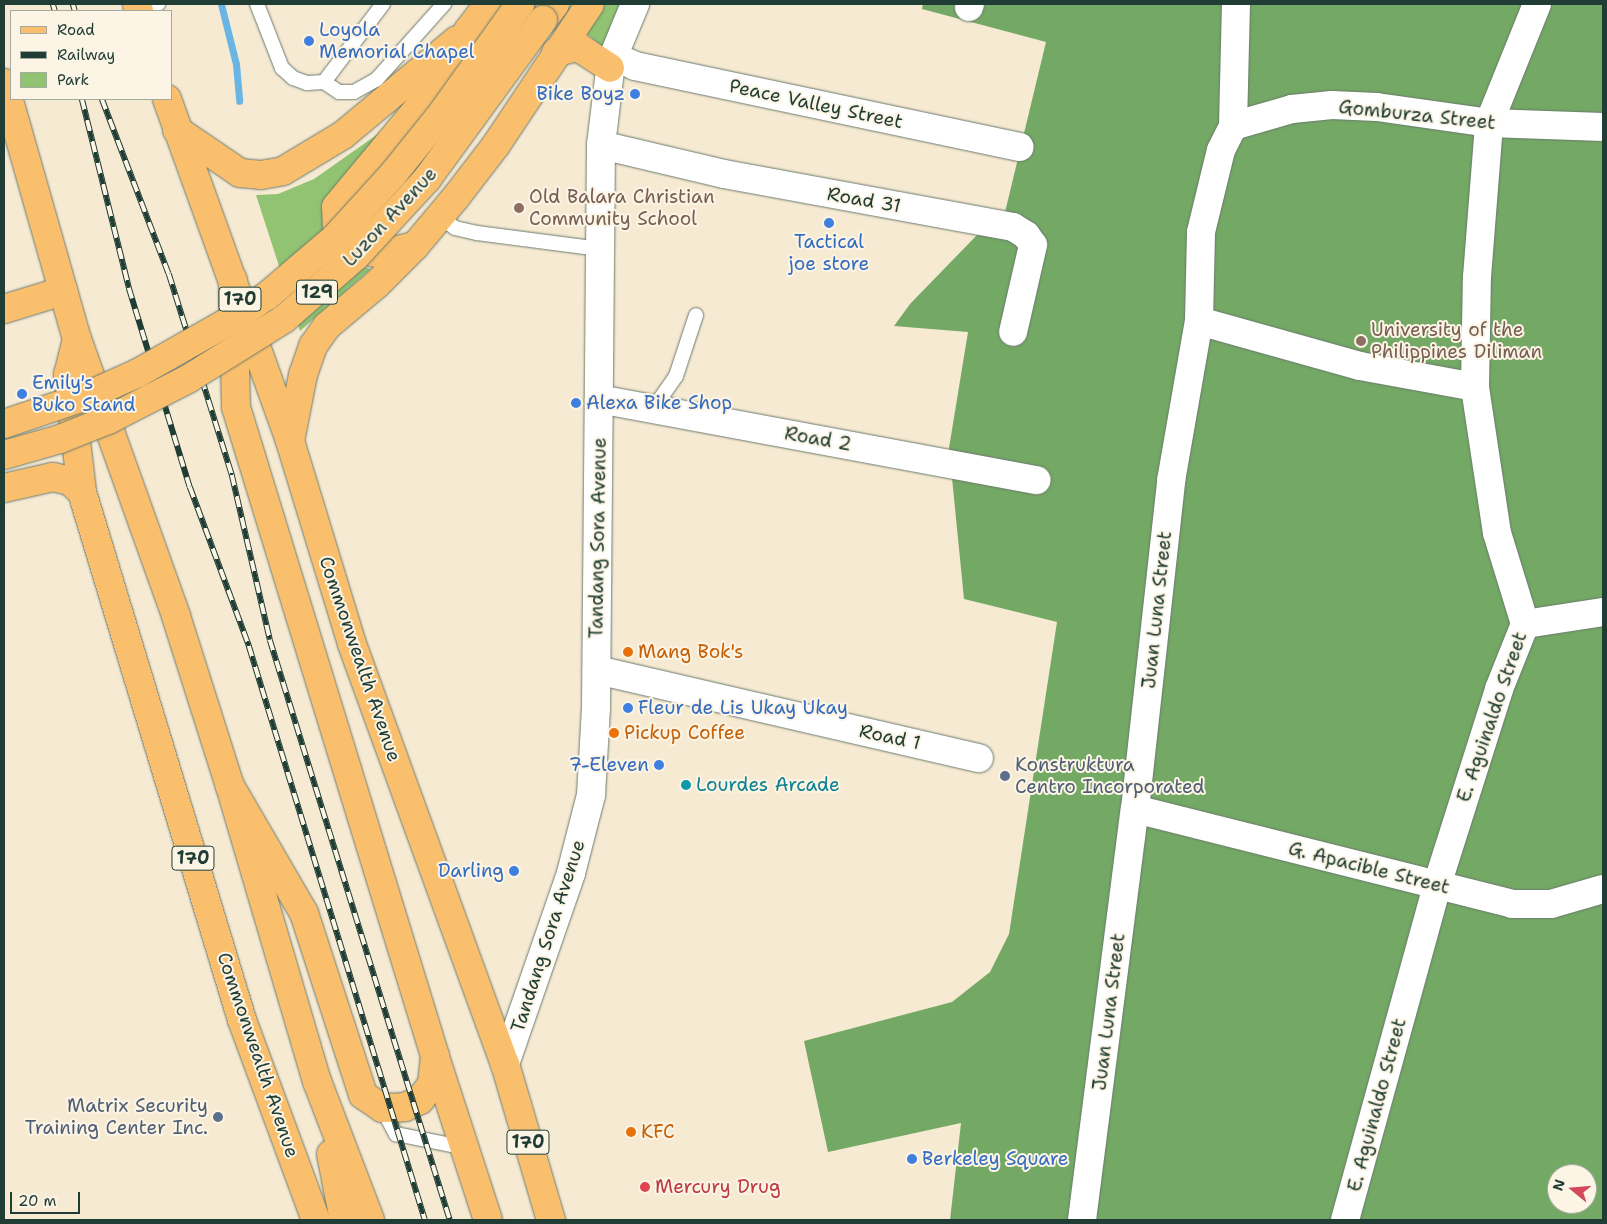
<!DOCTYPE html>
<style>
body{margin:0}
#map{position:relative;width:1607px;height:1224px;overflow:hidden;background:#f7ead3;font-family:"Shantell Sans",sans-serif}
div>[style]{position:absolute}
.green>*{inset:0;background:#91c373}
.forest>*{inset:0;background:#74a965}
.stream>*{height:7px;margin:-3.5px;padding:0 3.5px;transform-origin:3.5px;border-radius:3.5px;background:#6ab5e3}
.roads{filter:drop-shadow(0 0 1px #6b7a6c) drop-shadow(0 0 1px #6b7a6c)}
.service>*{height:14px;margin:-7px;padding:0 7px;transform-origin:7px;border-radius:7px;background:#fff}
.minor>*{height:28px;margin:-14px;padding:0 14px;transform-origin:14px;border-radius:14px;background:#fff}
.primary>*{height:28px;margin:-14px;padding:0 14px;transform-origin:14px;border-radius:14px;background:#f9bf6d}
.rail>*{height:5.5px;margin-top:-2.75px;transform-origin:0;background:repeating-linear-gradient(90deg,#fcf5e5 0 11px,#1f3d34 0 22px);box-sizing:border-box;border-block:1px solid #1f3d34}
.bridges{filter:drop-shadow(0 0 1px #6b7a6c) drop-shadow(0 0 1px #6b7a6c)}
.primary-bridge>*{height:28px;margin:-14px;padding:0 14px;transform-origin:14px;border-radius:14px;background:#f9bf6d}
.dots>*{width:14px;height:14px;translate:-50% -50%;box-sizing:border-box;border:2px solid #fcf5e5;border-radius:50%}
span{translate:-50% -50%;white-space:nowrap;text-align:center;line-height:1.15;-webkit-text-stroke:4px #fcf5e5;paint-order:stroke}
.shield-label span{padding:1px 4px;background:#fcf5e5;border:1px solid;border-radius:4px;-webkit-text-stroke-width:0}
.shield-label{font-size:18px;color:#1f3d34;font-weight:700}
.shop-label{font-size:19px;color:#366cbe}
.left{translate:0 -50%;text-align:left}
.right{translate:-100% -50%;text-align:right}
.street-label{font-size:19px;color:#1f3d34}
.education-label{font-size:19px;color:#785e54}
.food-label{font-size:19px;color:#c56008}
.service-label{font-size:19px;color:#4e5e75}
.culture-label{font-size:19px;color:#0d838f}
.health-label{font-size:19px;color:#be3a42}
.frame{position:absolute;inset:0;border:5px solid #1f3d34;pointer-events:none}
.legend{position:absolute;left:10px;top:10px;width:162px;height:90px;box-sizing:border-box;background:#fcf5e5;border:1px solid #a4ab9e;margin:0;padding:6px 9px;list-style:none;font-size:15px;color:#1f3d34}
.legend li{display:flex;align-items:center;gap:10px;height:25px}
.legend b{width:25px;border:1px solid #a4ab9e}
.north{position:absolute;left:1547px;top:1164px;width:50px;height:50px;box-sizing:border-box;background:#fcf5e5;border:1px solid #a4ab9e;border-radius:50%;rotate:287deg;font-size:14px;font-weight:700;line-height:20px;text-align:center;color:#1f3d34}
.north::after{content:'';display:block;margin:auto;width:18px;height:22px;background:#d1495b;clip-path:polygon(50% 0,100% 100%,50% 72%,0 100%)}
.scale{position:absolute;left:10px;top:1192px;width:70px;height:22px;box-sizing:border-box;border:2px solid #1f3d34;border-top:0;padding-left:6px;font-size:15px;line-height:18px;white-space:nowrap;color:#1f3d34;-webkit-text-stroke:4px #fcf5e5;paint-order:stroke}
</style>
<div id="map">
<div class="green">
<i style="clip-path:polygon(595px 4px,621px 4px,611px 24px,605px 49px,586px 33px)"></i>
<i style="clip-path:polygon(385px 129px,340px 187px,361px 266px,371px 269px,300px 331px,256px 195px,278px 194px,314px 179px)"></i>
</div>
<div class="forest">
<i style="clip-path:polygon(evenodd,923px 4px,1603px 4px,1603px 1220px,950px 1220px,961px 1123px,828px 1152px,804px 1041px,952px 1002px,990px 972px,1009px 934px,1057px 622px,964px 599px,949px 448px,968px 332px,894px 326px,910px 304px,977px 235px,999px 237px,1046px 42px,922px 9px,923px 4px,1557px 1174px,1587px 1174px,1587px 1204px,1557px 1204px,1557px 1174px)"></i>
</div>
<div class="stream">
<i style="left:221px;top:4px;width:62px;rotate:76deg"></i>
<i style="left:236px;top:64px;width:37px;rotate:85deg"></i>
</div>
<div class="roads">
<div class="service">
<i style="left:257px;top:4px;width:69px;rotate:68.7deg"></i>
<i style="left:282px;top:68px;width:15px;rotate:42deg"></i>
<i style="left:293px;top:78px;width:15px;rotate:20deg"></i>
<i style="left:307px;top:83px;width:17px;rotate:-3deg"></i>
<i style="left:324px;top:82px;width:18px;rotate:34deg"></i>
<i style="left:339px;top:92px;width:15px"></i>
<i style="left:354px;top:92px;width:26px;rotate:-29deg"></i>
<i style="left:377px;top:79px;width:101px;rotate:-48.2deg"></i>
<i style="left:139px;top:9px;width:20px;rotate:-15deg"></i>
<i style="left:324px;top:82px;width:98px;rotate:-52.9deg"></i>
<i style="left:440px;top:217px;width:19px;rotate:36deg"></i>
<i style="left:455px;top:228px;width:23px;rotate:13deg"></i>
<i style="left:477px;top:233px;width:124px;rotate:7.4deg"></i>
<i style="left:653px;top:409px;width:40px;rotate:-55.1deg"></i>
<i style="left:676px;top:376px;width:64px;rotate:-71.8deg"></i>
<i style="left:382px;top:1108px;width:30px;rotate:62deg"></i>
<i style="left:396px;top:1134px;width:71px;rotate:11.3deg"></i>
</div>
<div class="minor">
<i style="left:969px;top:7px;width:3px;rotate:-72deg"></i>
<i style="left:613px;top:56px;width:24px;rotate:24deg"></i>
<i style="left:635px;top:66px;width:393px;rotate:11.9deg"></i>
<i style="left:1233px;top:126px;width:61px;rotate:-16.1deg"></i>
<i style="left:1292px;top:109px;width:40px;rotate:-5.7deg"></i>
<i style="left:1332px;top:105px;width:45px;rotate:2.5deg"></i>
<i style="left:1377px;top:107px;width:113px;rotate:8.1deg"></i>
<i style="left:1489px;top:123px;width:114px;rotate:2deg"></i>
<i style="left:601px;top:145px;width:126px;rotate:13.3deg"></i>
<i style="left:724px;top:174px;width:294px;rotate:10.4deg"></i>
<i style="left:1013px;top:227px;width:15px;rotate:32deg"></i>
<i style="left:1026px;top:235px;width:12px;rotate:55deg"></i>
<i style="left:1033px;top:245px;width:89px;rotate:102.9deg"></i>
<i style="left:1199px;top:321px;width:167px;rotate:15.6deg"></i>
<i style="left:1360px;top:366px;width:117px;rotate:10.3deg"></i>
<i style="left:599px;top:399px;width:445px;rotate:10.5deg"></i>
<i style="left:1525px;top:624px;width:79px;rotate:-8.7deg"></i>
<i style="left:597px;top:670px;width:392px;rotate:13deg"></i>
<i style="left:1135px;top:809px;width:389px;rotate:14.1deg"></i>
<i style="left:1512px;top:904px;width:39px"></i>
<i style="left:1551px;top:904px;width:54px;rotate:-16.1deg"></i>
<i style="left:505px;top:1064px;width:202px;rotate:-70.9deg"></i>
<i style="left:571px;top:873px;width:81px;rotate:-75.6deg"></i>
<i style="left:591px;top:795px;width:88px;rotate:-86.7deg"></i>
<i style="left:596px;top:707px;width:562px;rotate:-89.49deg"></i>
<i style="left:601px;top:145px;width:84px;rotate:-83.1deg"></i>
<i style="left:611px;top:62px;width:63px;rotate:-67.5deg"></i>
<i style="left:1082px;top:1220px;width:414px;rotate:-82.7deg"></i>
<i style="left:1135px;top:809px;width:330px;rotate:-83.7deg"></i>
<i style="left:1171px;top:481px;width:162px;rotate:-80.1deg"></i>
<i style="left:1199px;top:321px;width:89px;rotate:-88.7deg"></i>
<i style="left:1201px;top:232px;width:84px;rotate:-76.3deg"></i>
<i style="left:1221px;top:150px;width:27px;rotate:-63deg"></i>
<i style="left:1233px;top:126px;width:122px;rotate:-88.6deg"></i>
<i style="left:1345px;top:1220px;width:347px;rotate:-74.6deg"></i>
<i style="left:1437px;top:885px;width:206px;rotate:-72.4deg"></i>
<i style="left:1499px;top:689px;width:70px;rotate:-68.2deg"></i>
<i style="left:1525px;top:624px;width:95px;rotate:-107.1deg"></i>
<i style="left:1497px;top:533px;width:148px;rotate:-98.6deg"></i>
<i style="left:1475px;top:387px;width:110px;rotate:-89deg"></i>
<i style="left:1477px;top:277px;width:154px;rotate:-85.5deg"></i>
<i style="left:1489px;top:123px;width:128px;rotate:-68deg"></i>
</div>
<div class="primary">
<i style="left:137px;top:4px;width:7px;rotate:74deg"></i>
<i style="left:543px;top:20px;width:20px;rotate:-53deg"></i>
<i style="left:556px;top:52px;width:23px;rotate:-13deg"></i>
<i style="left:578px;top:47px;width:38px;rotate:33deg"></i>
<i style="left:4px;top:83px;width:266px;rotate:74.1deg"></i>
<i style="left:77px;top:339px;width:294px;rotate:70.3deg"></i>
<i style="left:176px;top:616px;width:178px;rotate:72.4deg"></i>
<i style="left:230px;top:786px;width:308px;rotate:73.6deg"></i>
<i style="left:317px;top:1081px;width:149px;rotate:69.1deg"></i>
<i style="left:167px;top:99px;width:363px;rotate:70.2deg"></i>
<i style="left:290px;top:441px;width:212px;rotate:73deg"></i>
<i style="left:352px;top:644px;width:447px;rotate:70deg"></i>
<i style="left:505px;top:1064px;width:163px;rotate:73.6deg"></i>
<i style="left:177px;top:130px;width:76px;rotate:34.3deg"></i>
<i style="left:240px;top:173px;width:21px;rotate:5deg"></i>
<i style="left:261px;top:175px;width:22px;rotate:-10deg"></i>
<i style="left:283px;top:171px;width:70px;rotate:-31deg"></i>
<i style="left:343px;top:135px;width:148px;rotate:-39.8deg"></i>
<i style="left:415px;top:246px;width:35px;rotate:167deg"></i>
<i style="left:381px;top:254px;width:29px;rotate:-168deg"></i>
<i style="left:353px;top:248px;width:24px;rotate:-132deg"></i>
<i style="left:337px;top:230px;width:23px;rotate:-92deg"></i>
<i style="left:336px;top:207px;width:161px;rotate:-50.3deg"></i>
<i style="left:439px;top:83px;width:60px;rotate:-60.9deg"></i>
<i style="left:468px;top:31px;width:34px;rotate:-53deg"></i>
<i style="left:4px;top:309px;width:62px;rotate:-17deg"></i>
<i style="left:77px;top:339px;width:36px;rotate:104deg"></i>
<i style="left:68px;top:374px;width:119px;rotate:83.2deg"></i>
<i style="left:82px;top:492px;width:552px;rotate:73.14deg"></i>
<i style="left:242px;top:1020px;width:213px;rotate:69.7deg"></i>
<i style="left:290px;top:441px;width:67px;rotate:-78.9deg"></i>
<i style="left:303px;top:375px;width:31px;rotate:-71deg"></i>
<i style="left:313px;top:346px;width:24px;rotate:-55deg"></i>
<i style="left:327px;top:326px;width:65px;rotate:-40deg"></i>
<i style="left:377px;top:284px;width:54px;rotate:-45deg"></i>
<i style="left:415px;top:246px;width:64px;rotate:-50.1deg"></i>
<i style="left:456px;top:197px;width:66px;rotate:-52.4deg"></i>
<i style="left:496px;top:145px;width:169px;rotate:-56.3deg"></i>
<i style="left:4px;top:488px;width:50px;rotate:-12.7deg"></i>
<i style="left:53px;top:477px;width:17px;rotate:13deg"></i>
<i style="left:70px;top:481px;width:16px;rotate:43deg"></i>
<i style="left:230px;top:786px;width:147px;rotate:59.8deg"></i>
<i style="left:304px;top:913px;width:191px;rotate:72deg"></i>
<i style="left:363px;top:1095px;width:23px;rotate:34deg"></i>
<i style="left:382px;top:1108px;width:23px;rotate:-2deg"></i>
<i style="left:405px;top:1107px;width:17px;rotate:-25deg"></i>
<i style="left:420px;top:1100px;width:20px;rotate:-53deg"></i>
<i style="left:432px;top:1084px;width:28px;rotate:-84deg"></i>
<i style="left:435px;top:1056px;width:679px;rotate:-107.05deg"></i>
<i style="left:236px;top:407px;width:127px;rotate:-91.4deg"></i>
<i style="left:436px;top:1060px;width:168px;rotate:72deg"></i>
<i style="left:331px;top:1154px;width:67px;rotate:78.9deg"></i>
</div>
</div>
<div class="rail">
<i style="left:53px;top:4px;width:7px;rotate:74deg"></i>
<i style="left:73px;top:4px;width:7px;rotate:74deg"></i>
<i style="left:82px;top:99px;width:195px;rotate:76deg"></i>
<i style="left:129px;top:288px;width:208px;rotate:73deg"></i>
<i style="left:190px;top:487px;width:170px;rotate:69.6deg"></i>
<i style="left:249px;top:646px;width:600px;rotate:72.95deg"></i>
<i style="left:102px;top:99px;width:187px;rotate:69.1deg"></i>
<i style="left:169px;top:274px;width:211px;rotate:72.6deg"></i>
<i style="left:232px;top:475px;width:169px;rotate:77deg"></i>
<i style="left:270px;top:640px;width:607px;rotate:72.76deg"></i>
</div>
<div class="bridges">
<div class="primary-bridge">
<i style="left:4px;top:424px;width:90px;rotate:-18.8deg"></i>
<i style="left:89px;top:395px;width:54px;rotate:-24.2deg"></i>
<i style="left:138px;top:373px;width:112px;rotate:-29.6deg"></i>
<i style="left:235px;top:318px;width:39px;rotate:-35deg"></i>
<i style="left:267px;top:296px;width:91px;rotate:-40.5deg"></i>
<i style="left:336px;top:237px;width:86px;rotate:-47.8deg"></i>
<i style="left:394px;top:173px;width:78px;rotate:-51.2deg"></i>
<i style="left:443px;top:112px;width:133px;rotate:-54.5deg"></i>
<i style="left:4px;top:455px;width:58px;rotate:-15.9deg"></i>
<i style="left:60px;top:439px;width:52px;rotate:-21.6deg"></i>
<i style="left:108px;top:420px;width:90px;rotate:-27.1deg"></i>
<i style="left:188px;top:379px;width:113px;rotate:-32deg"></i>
<i style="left:284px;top:319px;width:96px;rotate:-41.2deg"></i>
<i style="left:356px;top:256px;width:105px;rotate:-47.3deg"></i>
<i style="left:427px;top:179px;width:197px;rotate:-53.9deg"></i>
</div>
</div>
<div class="dots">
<i style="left:309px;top:41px;background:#3f7fe0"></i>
<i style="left:635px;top:94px;background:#3f7fe0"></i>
<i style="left:519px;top:208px;background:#8d6e63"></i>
<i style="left:829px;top:223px;background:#3f7fe0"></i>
<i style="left:1361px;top:341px;background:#8d6e63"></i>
<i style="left:22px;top:394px;background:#3f7fe0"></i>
<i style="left:576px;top:403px;background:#3f7fe0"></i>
<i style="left:628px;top:652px;background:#e8710a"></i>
<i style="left:628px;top:708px;background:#3f7fe0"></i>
<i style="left:614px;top:733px;background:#e8710a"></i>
<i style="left:659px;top:765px;background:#3f7fe0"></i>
<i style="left:1005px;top:776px;background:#5c6f8a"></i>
<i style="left:686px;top:785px;background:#0f9aa8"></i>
<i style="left:514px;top:871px;background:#3f7fe0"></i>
<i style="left:218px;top:1117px;background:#5c6f8a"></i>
<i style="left:631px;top:1132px;background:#e8710a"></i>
<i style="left:912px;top:1159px;background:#3f7fe0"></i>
<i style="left:645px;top:1187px;background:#e0444e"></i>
</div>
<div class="shield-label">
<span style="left:317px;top:292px">129</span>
<span style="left:240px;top:299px">170</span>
<span style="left:193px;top:858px">170</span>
<span style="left:528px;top:1142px">170</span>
</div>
<div class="shop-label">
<span class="left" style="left:319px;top:41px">Loyola<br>Memorial Chapel</span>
<span class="right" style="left:625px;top:94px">Bike Boyz</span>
<span style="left:829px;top:253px">Tactical<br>joe store</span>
<span class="left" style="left:32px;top:394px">Emily's<br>Buko Stand</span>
<span class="left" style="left:586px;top:403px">Alexa Bike Shop</span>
<span class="left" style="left:638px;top:708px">Fleur de Lis Ukay Ukay</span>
<span class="right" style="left:649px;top:765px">7-Eleven</span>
<span class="right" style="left:504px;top:871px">Darling</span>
<span class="left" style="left:922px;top:1159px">Berkeley Square</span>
</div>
<div class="street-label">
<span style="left:816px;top:104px;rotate:12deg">Peace Valley Street</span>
<span style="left:1417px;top:115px;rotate:6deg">Gomburza Street</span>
<span style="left:864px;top:200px;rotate:10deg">Road 31</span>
<span style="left:390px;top:217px;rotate:-47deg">Luzon Avenue</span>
<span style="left:818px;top:439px;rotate:10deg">Road 2</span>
<span style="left:598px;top:538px;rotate:-89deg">Tandang Sora Avenue</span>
<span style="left:1157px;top:610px;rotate:-84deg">Juan Luna Street</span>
<span style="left:360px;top:659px;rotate:71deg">Commonwealth Avenue</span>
<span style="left:1492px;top:717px;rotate:-71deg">E. Aguinaldo Street</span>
<span style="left:890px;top:737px;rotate:12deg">Road 1</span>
<span style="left:1369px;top:868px;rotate:14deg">G. Apacible Street</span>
<span style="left:548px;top:936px;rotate:-72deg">Tandang Sora Avenue</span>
<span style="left:1109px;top:1012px;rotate:-83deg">Juan Luna Street</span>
<span style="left:258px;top:1055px;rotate:71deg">Commonwealth Avenue</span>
<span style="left:1377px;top:1105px;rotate:-75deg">E. Aguinaldo Street</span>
</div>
<div class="education-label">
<span class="left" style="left:529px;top:208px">Old Balara Christian<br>Community School</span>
<span class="left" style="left:1371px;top:341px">University of the<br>Philippines Diliman</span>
</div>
<div class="food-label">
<span class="left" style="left:638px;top:652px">Mang Bok's</span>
<span class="left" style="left:624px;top:733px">Pickup Coffee</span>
<span class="left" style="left:641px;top:1132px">KFC</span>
</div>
<div class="service-label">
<span class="left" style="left:1015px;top:776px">Konstruktura<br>Centro Incorporated</span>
<span class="right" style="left:208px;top:1117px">Matrix Security<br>Training Center Inc.</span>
</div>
<div class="culture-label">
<span class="left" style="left:696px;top:785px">Lourdes Arcade</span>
</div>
<div class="health-label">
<span class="left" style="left:655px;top:1187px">Mercury Drug</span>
</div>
<div class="frame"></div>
<ul class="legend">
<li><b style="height:6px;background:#f9bf6d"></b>Road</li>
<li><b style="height:6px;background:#1f3d34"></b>Railway</li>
<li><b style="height:14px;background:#91c373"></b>Park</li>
</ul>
<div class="north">N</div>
<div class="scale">20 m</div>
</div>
